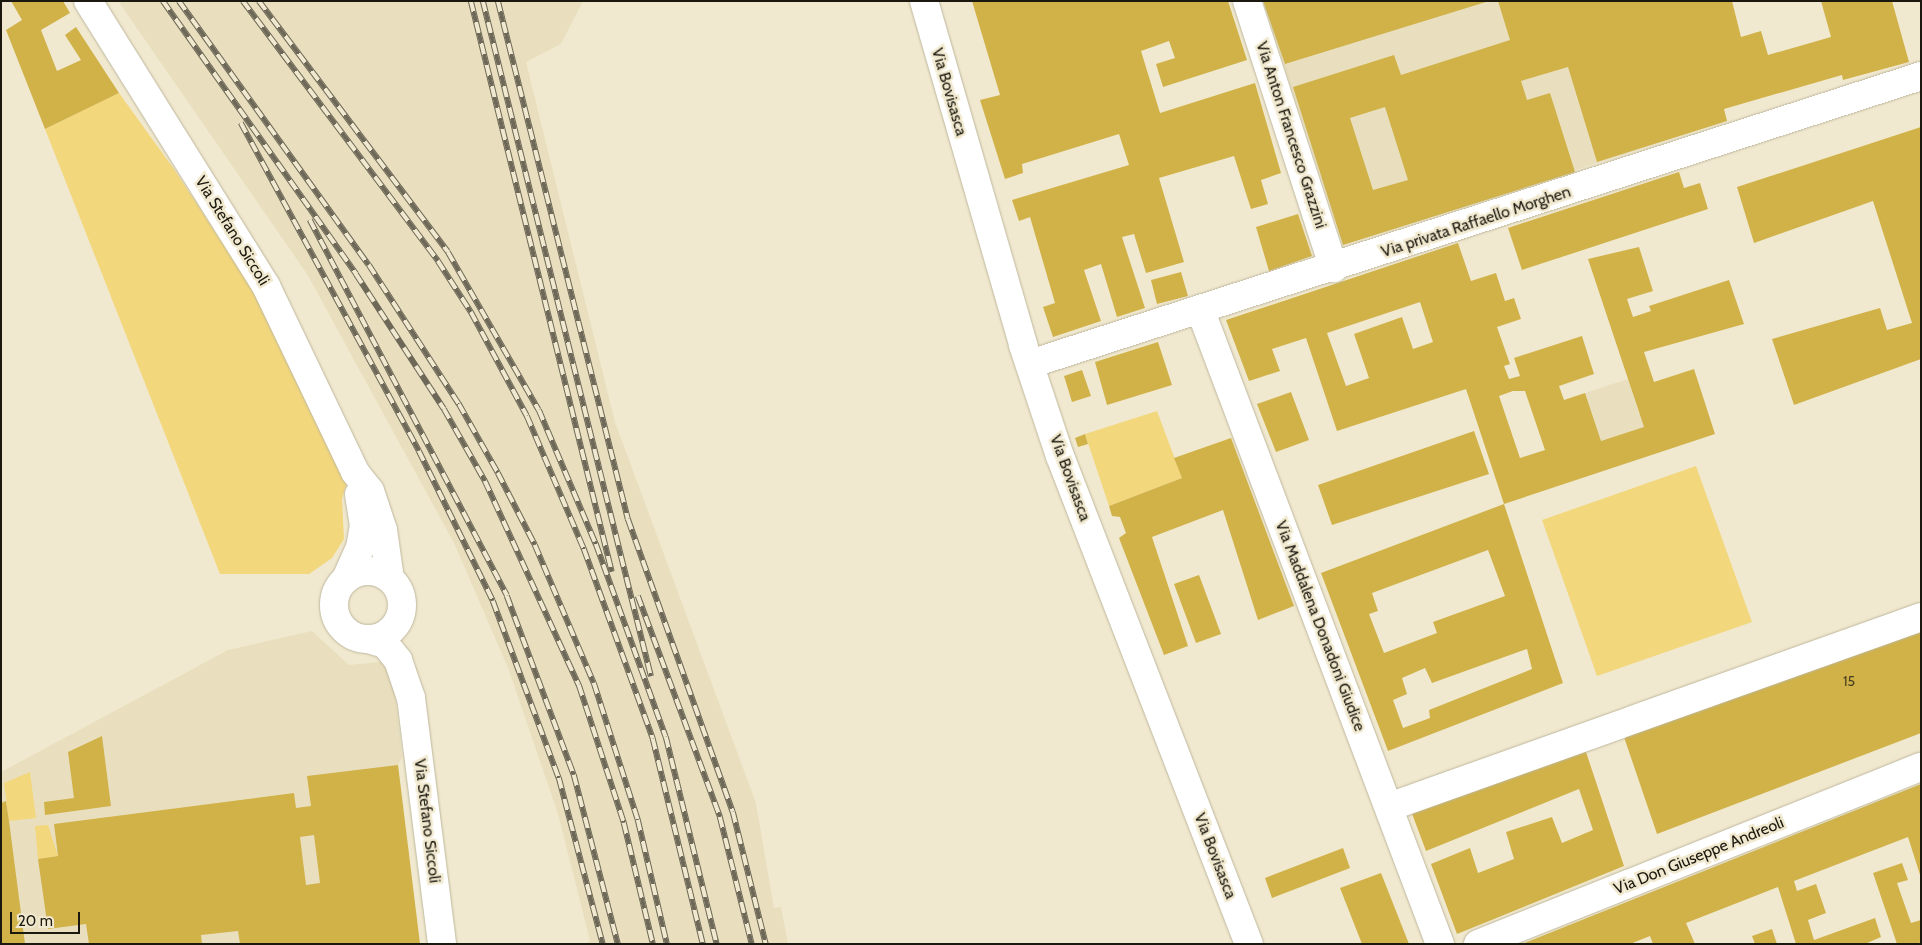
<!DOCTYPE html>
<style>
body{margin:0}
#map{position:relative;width:1922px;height:945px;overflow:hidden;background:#f1e9cf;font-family:Cabin,sans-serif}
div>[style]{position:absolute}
.built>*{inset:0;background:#e9dfbe}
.green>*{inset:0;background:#f2d77d}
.building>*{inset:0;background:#d0b249}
.roads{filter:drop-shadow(0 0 1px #beb79d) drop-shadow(0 0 1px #beb79d)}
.minor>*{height:28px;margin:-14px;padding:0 14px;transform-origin:14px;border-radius:14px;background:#fff}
.minor>.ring{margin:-14px;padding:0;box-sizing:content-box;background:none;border:28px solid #fff;border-radius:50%}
.rail>*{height:5.5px;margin-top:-2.75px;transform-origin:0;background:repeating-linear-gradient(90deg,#f1e9cf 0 11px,#6d6858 0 22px);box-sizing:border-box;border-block:1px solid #6d6858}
span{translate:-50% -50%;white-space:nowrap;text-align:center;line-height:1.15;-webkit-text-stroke:5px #f1e9cf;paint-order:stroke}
.number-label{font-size:14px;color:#483e1e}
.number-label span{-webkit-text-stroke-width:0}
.street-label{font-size:16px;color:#1b180f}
.frame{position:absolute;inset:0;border:2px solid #1b180f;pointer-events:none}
.scale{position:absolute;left:10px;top:912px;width:70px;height:22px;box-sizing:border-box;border:2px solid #1b180f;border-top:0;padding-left:6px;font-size:15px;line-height:18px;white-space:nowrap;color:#1b180f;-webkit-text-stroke:4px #f1e9cf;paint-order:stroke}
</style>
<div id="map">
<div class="built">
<i style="clip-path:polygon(118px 1px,583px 1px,561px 44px,526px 62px,615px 422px,756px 803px,774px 908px,781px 907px,788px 944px,583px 944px,590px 941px,558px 814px,508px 668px,454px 543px,307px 274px)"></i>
<i style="clip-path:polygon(1263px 1px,1695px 1px,1727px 121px,1343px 245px)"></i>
<i style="clip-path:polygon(1628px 379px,1639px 414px,1662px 406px,1675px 447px,1588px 475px,1564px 400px)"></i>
<i style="clip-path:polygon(312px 631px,349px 665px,391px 661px,402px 757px,398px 765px,420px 944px,1px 944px,1px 772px,228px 650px)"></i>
</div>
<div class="green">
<i style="clip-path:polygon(119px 93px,176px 172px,273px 321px,347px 482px,342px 499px,344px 539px,332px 558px,309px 574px,220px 574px,45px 129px)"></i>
<i style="clip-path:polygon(1157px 411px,1182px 478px,1109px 506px,1085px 434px)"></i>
<i style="clip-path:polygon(1696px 466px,1752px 622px,1597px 676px,1542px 520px)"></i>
<i style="clip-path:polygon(30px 772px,36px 818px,9px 821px,4px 783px)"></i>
<i style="clip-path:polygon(48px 825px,58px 856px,38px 859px,35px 826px)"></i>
</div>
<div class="building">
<i style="clip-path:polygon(11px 1px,63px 1px,70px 13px,41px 30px,57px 71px,81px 60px,65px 35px,76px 27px,119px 93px,45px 129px,6px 30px,22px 20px)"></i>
<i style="clip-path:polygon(972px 1px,1228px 1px,1247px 60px,1163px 87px,1156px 64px,1175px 58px,1169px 41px,1141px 51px,1160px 113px,1255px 83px,1281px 173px,1261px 180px,1268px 204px,1251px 209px,1234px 156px,1159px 178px,1184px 262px,1146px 273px,1134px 234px,1122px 237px,1145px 308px,1117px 317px,1101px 264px,1084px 270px,1101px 321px,1053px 337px,1043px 307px,1055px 303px,1030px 217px,1019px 221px,1012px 200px,1129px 165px,1119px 134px,1022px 164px,1023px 173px,1005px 179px,980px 100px,1000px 95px)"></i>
<i style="clip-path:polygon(1263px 1px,1486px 1px,1486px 2px,1285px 64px)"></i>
<i style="clip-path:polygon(evenodd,1498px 1px,1732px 1px,1741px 37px,1761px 31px,1768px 55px,1831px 37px,1821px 1px,1892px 1px,1909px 62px,1843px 80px,1842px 75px,1724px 109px,1727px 121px,1597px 162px,1568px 67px,1521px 81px,1527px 100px,1550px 93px,1575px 172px,1343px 245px,1293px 87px,1394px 55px,1401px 75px,1510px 40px,1498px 1px,1385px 107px,1408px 180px,1373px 190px,1350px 118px,1385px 107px)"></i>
<i style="clip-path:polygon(1921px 127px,1921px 359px,1794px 405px,1772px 339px,1880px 308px,1887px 330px,1912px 323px,1873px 201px,1754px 243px,1737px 187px)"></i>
<i style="clip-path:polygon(1679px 172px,1684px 188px,1700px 183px,1708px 209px,1522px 270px,1508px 228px)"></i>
<i style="clip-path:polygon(1298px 214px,1312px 256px,1269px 271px,1256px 227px)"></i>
<i style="clip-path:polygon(evenodd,1458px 243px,1471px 281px,1496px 273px,1505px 301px,1514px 298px,1521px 319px,1497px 327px,1510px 364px,1504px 366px,1509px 379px,1520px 376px,1514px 358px,1582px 336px,1594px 374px,1559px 386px,1564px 400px,1585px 393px,1601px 441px,1644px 427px,1588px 259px,1639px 247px,1653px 291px,1627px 299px,1633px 317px,1651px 311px,1649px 306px,1729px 280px,1744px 324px,1644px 352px,1654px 382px,1694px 369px,1715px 434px,1504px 504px,1466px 389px,1337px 431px,1306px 338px,1272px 349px,1280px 371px,1249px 381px,1226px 320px,1458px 243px,1420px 302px,1433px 342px,1413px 349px,1402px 317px,1354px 334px,1369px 378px,1346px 386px,1327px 333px,1420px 302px,1458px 243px,1513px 391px,1525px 391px,1545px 450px,1520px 458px,1499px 396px,1513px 391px)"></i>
<i style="clip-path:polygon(1181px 272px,1188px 296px,1157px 304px,1151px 280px)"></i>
<i style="clip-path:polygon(1158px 342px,1172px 385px,1107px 405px,1095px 362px)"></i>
<i style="clip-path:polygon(1082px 370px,1091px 396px,1072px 402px,1064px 376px)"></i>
<i style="clip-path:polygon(1291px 392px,1309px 440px,1276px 452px,1257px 404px)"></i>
<i style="clip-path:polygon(1474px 431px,1489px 474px,1332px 525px,1318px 485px)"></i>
<i style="clip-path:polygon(1085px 434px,1088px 444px,1078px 447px,1075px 438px)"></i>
<i style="clip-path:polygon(1231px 438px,1294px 606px,1258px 620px,1223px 510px,1152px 537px,1188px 646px,1164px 655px,1119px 538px,1126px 533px,1120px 517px,1112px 516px,1109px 506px,1182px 478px,1174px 458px)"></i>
<i style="clip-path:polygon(evenodd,1504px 504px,1563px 683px,1388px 751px,1321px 573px,1504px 504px,1488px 550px,1505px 596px,1433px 622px,1437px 633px,1384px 653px,1369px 614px,1378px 611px,1372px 593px,1488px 550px,1504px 504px,1527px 649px,1532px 669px,1429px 710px,1430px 718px,1403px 728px,1393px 700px,1407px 694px,1402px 678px,1425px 668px,1432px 683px,1527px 649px)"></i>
<i style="clip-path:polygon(1199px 575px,1221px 634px,1196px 643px,1174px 584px)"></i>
<i style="clip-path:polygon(1921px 629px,1921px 733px,1657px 834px,1624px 737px)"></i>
<i style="clip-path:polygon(102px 736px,111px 806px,45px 815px,44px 802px,74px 798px,68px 752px)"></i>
<i style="clip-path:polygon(1584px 746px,1624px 866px,1457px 934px,1431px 864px,1470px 848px,1478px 873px,1514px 859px,1506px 832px,1552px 817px,1562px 843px,1593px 830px,1579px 789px,1426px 851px,1411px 811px)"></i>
<i style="clip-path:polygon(evenodd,398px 765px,420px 944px,240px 944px,238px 931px,201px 935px,202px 944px,89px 944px,86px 924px,48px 929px,38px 859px,58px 856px,54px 824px,294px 793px,296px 808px,311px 806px,307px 776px,398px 765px,314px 835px,320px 883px,306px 885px,300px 837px,314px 835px)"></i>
<i style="clip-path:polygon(1921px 784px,1921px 878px,1908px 837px,1794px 881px,1797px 891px,1816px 884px,1826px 913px,1808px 920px,1814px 940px,1875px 918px,1881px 937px,1865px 944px,1796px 944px,1778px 887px,1686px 923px,1695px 944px,1653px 944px,1650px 936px,1630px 944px,1522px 944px)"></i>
<i style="clip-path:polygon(6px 801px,9px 821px,25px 944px,1px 944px,1px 803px)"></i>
<i style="clip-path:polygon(1343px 848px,1350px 868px,1272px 898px,1265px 878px)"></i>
<i style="clip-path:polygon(1902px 863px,1908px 880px,1897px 883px,1911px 923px,1921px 920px,1921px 942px,1917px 944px,1897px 944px,1873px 873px)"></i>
<i style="clip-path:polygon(1381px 873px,1409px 944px,1362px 944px,1340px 888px)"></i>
<i style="clip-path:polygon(1772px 929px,1777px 944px,1755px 944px,1752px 936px)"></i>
</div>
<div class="roads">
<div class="minor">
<i style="left:88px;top:1px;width:336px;rotate:58deg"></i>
<i style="left:266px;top:286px;width:206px;rotate:64.4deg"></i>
<i style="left:355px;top:472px;width:24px;rotate:52deg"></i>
<i style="left:370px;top:491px;width:41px;rotate:71.6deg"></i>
<i style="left:383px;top:530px;width:49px;rotate:81.9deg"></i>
<i style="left:924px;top:1px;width:358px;rotate:73.9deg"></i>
<i style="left:1023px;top:345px;width:117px;rotate:71.6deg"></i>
<i style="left:1060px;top:456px;width:523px;rotate:68.83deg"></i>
<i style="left:1247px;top:1px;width:281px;rotate:72deg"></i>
<i style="left:1200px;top:309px;width:679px;rotate:69.3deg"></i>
<i style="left:1030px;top:364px;width:936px;rotate:-17.91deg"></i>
<i class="ring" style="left:334px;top:571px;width:40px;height:40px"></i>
<i style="left:346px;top:579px;width:34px;rotate:-66deg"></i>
<i style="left:360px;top:548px;width:22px;rotate:-80deg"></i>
<i style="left:364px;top:526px;width:32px;rotate:-99deg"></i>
<i style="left:368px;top:639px;width:18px;rotate:16deg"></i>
<i style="left:385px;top:644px;width:21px;rotate:51deg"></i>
<i style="left:398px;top:660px;width:40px;rotate:71.1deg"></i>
<i style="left:411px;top:698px;width:248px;rotate:82.8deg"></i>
<i style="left:1389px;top:807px;width:565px;rotate:-19.65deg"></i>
<i style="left:1478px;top:944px;width:477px;rotate:-21.8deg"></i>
</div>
</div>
<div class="rail">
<i style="left:163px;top:1px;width:334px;rotate:54.7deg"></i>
<i style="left:356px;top:274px;width:161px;rotate:56.9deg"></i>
<i style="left:444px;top:409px;width:83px;rotate:60.3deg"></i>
<i style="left:485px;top:481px;width:225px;rotate:65.3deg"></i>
<i style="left:579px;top:685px;width:145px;rotate:71.9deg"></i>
<i style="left:624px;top:823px;width:124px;rotate:76.5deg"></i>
<i style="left:179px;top:1px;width:325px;rotate:54.3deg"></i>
<i style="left:369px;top:265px;width:166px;rotate:57.1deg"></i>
<i style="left:459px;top:404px;width:79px;rotate:60.5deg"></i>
<i style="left:498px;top:473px;width:81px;rotate:62.8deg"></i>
<i style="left:535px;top:545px;width:150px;rotate:66.9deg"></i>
<i style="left:594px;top:683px;width:144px;rotate:72.2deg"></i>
<i style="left:638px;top:820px;width:127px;rotate:76.8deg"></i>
<i style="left:243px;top:1px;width:325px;rotate:53.1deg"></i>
<i style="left:438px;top:261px;width:61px;rotate:57.1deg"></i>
<i style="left:471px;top:312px;width:118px;rotate:61.7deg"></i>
<i style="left:527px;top:416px;width:145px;rotate:66.8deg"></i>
<i style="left:584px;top:549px;width:202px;rotate:70deg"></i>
<i style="left:653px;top:739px;width:211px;rotate:76.3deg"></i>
<i style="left:259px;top:1px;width:314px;rotate:53deg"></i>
<i style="left:448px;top:252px;width:182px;rotate:60.1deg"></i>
<i style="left:539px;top:410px;width:146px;rotate:67deg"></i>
<i style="left:596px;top:544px;width:205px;rotate:70.1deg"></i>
<i style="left:666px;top:737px;width:213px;rotate:76.2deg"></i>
<i style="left:471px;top:1px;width:588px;rotate:76.13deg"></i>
<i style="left:483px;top:1px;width:696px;rotate:76.02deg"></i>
<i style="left:498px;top:1px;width:534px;rotate:75.91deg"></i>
<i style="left:628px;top:519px;width:311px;rotate:70.3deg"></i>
<i style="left:733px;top:812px;width:136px;rotate:76deg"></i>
<i style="left:241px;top:123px;width:373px;rotate:61.5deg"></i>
<i style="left:419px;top:451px;width:167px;rotate:63.7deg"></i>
<i style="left:493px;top:601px;width:189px;rotate:69.6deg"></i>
<i style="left:559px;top:778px;width:172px;rotate:75.2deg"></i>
<i style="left:310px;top:220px;width:424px;rotate:62.3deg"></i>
<i style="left:507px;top:596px;width:191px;rotate:69.5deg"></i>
<i style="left:574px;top:775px;width:175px;rotate:75.4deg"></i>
<i style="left:638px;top:596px;width:236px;rotate:69.6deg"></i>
<i style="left:720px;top:817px;width:131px;rotate:75.9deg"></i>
</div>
<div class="number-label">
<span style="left:1849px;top:681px">15</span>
</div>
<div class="street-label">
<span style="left:949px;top:92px;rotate:74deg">Via Bovisasca</span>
<span style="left:1291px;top:135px;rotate:72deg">Via Anton Francesco Grazzini</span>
<span style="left:1476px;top:222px;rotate:-18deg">Via privata Raffaello Morghen</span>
<span style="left:232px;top:231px;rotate:58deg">Via Stefano Siccoli</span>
<span style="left:1070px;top:478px;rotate:70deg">Via Bovisasca</span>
<span style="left:1320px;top:626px;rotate:69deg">Via Maddalena Donadoni Giudice</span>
<span style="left:427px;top:821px;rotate:83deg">Via Stefano Siccoli</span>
<span style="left:1215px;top:856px;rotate:69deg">Via Bovisasca</span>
<span style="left:1699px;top:856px;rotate:-22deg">Via Don Giuseppe Andreoli</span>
</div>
<div class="frame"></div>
<div class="scale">20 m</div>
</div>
